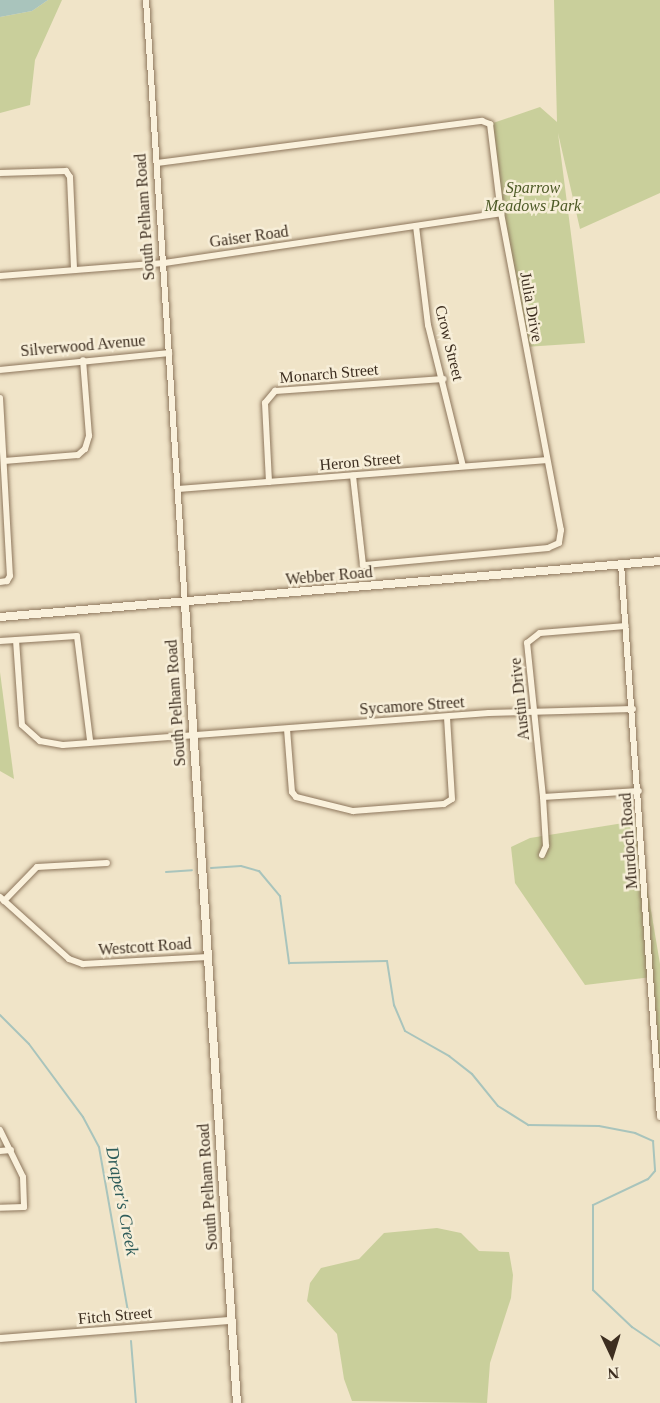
<!DOCTYPE html>
<style>
body{margin:0}
#map{position:relative;width:660px;height:1403px;overflow:hidden;background:#f0e4c8;font-family:Georgia,serif}
div>[style]{position:absolute}
.green>*{inset:0;background:#c9cf9b}
.water>*{inset:0;background:#a9c4bc}
.stream>*{height:2px;margin:-1px;padding:0 1px;transform-origin:1px;border-radius:1px;background:#a9c4bc}
.roads{filter:drop-shadow(0 0 2px #8d765c) drop-shadow(0 0 2px #8d765c)}
.minor>*{height:6px;margin:-3px;padding:0 3px;transform-origin:3px;border-radius:3px;background:#faf1dc}
.tertiary>*{height:7px;margin:-3.5px;padding:0 3.5px;transform-origin:3.5px;border-radius:3.5px;background:#faf1dc}
.secondary>*{height:8px;margin:-4px;padding:0 4px;transform-origin:4px;border-radius:4px;background:#faf1dc}
span{translate:-50% -50%;white-space:nowrap;text-align:center;line-height:1.15;-webkit-text-stroke:5px #f7eed8;paint-order:stroke}
.park-label{font-size:16px;color:#4d5a26;font-style:italic}
.street-label{font-size:16px;color:#3d2e20}
.water-label{font-size:18px;color:#2f5d5a;font-style:italic}
.north{position:absolute;left:582px;top:1325px;width:60px;height:60px;-webkit-text-stroke:4px #f7eed8;paint-order:stroke;rotate:176deg;font-size:16px;font-weight:700;line-height:24px;text-align:center;color:#3d2e20}
.north::after{content:'';display:block;margin:auto;width:21px;height:27px;background:#3d2e20;clip-path:polygon(50% 0,100% 100%,50% 72%,0 100%)}
</style>
<div id="map">
<div class="green">
<i style="clip-path:polygon(48px 0,62px 0,35px 60px,30px 105px,0 113px,0 17px,32px 11px)"></i>
<i style="clip-path:polygon(554px 0,660px 0,660px 193px,580px 229px,558px 133px,585px 343px,525px 347px,490px 124px,540px 107px,557px 122px)"></i>
<i style="clip-path:polygon(0 672px,14px 779px,0 771px)"></i>
<i style="clip-path:polygon(636px 821px,660px 964px,660px 1073px,652px 977px,585px 985px,515px 883px,511px 847px,530px 838px)"></i>
<i style="clip-path:polygon(437px 1228px,461px 1233px,479px 1251px,509px 1252px,513px 1275px,511px 1298px,490px 1363px,487px 1403px,352px 1401px,344px 1379px,337px 1334px,307px 1301px,310px 1283px,321px 1268px,359px 1259px,384px 1233px)"></i>
</div>
<div class="water">
<i style="clip-path:polygon(0 0,48px 0,32px 11px,0 17px)"></i>
</div>
<div class="stream">
<i style="left:211px;top:868px;width:30px;rotate:-4deg"></i>
<i style="left:241px;top:866px;width:19px;rotate:16deg"></i>
<i style="left:259px;top:871px;width:33px;rotate:50deg"></i>
<i style="left:280px;top:896px;width:68px;rotate:82.3deg"></i>
<i style="left:289px;top:963px;width:98px;rotate:-1.2deg"></i>
<i style="left:387px;top:961px;width:45px;rotate:81deg"></i>
<i style="left:394px;top:1005px;width:28px;rotate:67deg"></i>
<i style="left:405px;top:1031px;width:51px;rotate:29.6deg"></i>
<i style="left:449px;top:1056px;width:29px;rotate:38deg"></i>
<i style="left:472px;top:1074px;width:41px;rotate:50.9deg"></i>
<i style="left:498px;top:1106px;width:36px;rotate:32deg"></i>
<i style="left:528px;top:1125px;width:71px;rotate:0.8deg"></i>
<i style="left:599px;top:1126px;width:37px;rotate:11deg"></i>
<i style="left:635px;top:1133px;width:20px;rotate:24deg"></i>
<i style="left:653px;top:1141px;width:30px;rotate:86deg"></i>
<i style="left:655px;top:1171px;width:11px;rotate:131deg"></i>
<i style="left:648px;top:1179px;width:61px;rotate:154.7deg"></i>
<i style="left:593px;top:1205px;width:85px;rotate:90deg"></i>
<i style="left:593px;top:1290px;width:54px;rotate:43.5deg"></i>
<i style="left:632px;top:1327px;width:34px;rotate:34deg"></i>
<i style="left:166px;top:872px;width:26px;rotate:-4deg"></i>
<i style="left:0;top:1015px;width:41px;rotate:45deg"></i>
<i style="left:29px;top:1044px;width:91px;rotate:53.5deg"></i>
<i style="left:83px;top:1117px;width:34px;rotate:62deg"></i>
<i style="left:99px;top:1147px;width:173px;rotate:80deg"></i>
<i style="left:131px;top:1341px;width:62px;rotate:85.4deg"></i>
</div>
<div class="roads">
<div class="minor">
<i style="left:146px;top:0;width:605px;rotate:86.31deg"></i>
<i style="left:157px;top:163px;width:328px;rotate:-7.4deg"></i>
<i style="left:482px;top:121px;width:9px;rotate:21deg"></i>
<i style="left:490px;top:124px;width:90px;rotate:83deg"></i>
<i style="left:501px;top:213px;width:323px;rotate:79.3deg"></i>
<i style="left:561px;top:530px;width:13px;rotate:99deg"></i>
<i style="left:559px;top:543px;width:12px;rotate:156deg"></i>
<i style="left:548px;top:548px;width:186px;rotate:174.7deg"></i>
<i style="left:363px;top:565px;width:90px;rotate:-96.4deg"></i>
<i style="left:0;top:173px;width:66px;rotate:-1.7deg"></i>
<i style="left:66px;top:171px;width:7px;rotate:56deg"></i>
<i style="left:70px;top:177px;width:93px;rotate:87.5deg"></i>
<i style="left:416px;top:226px;width:100px;rotate:83.1deg"></i>
<i style="left:428px;top:325px;width:145px;rotate:76.1deg"></i>
<i style="left:0;top:276px;width:165px;rotate:-4.5deg"></i>
<i style="left:164px;top:263px;width:341px;rotate:-8.4deg"></i>
<i style="left:0;top:370px;width:170px;rotate:-5.7deg"></i>
<i style="left:0;top:398px;width:178px;rotate:86.8deg"></i>
<i style="left:10px;top:576px;width:6px;rotate:121deg"></i>
<i style="left:7px;top:581px;width:7px;rotate:172deg"></i>
<i style="left:4px;top:461px;width:74px;rotate:-4.6deg"></i>
<i style="left:78px;top:455px;width:9px;rotate:-41deg"></i>
<i style="left:85px;top:449px;width:14px;rotate:-73deg"></i>
<i style="left:89px;top:436px;width:76px;rotate:-94.5deg"></i>
<i style="left:269px;top:482px;width:79px;rotate:-92.9deg"></i>
<i style="left:265px;top:403px;width:16px;rotate:-50deg"></i>
<i style="left:275px;top:391px;width:169px;rotate:-4.1deg"></i>
<i style="left:178px;top:489px;width:368px;rotate:-4.5deg"></i>
<i style="left:621px;top:564px;width:554px;rotate:85.97deg"></i>
<i style="left:16px;top:640px;width:85px;rotate:86deg"></i>
<i style="left:22px;top:725px;width:24px;rotate:42deg"></i>
<i style="left:40px;top:741px;width:23px;rotate:10deg"></i>
<i style="left:63px;top:745px;width:427px;rotate:-4.3deg"></i>
<i style="left:489px;top:713px;width:144px;rotate:-1.6deg"></i>
<i style="left:0;top:641px;width:77px;rotate:-3.7deg"></i>
<i style="left:77px;top:636px;width:105px;rotate:82.9deg"></i>
<i style="left:287px;top:729px;width:63px;rotate:85.5deg"></i>
<i style="left:292px;top:792px;width:6px;rotate:51deg"></i>
<i style="left:296px;top:797px;width:59px;rotate:13.8deg"></i>
<i style="left:353px;top:811px;width:91px;rotate:-4.4deg"></i>
<i style="left:444px;top:804px;width:9px;rotate:-32deg"></i>
<i style="left:452px;top:799px;width:82px;rotate:-93.5deg"></i>
<i style="left:543px;top:797px;width:96px;rotate:-3.6deg"></i>
<i style="left:542px;top:855px;width:10px;rotate:-66deg"></i>
<i style="left:546px;top:846px;width:49px;rotate:-93.5deg"></i>
<i style="left:543px;top:797px;width:155px;rotate:-95.9deg"></i>
<i style="left:527px;top:643px;width:16px;rotate:-38deg"></i>
<i style="left:540px;top:633px;width:86px;rotate:-4.7deg"></i>
<i style="left:0;top:897px;width:93px;rotate:41.9deg"></i>
<i style="left:69px;top:959px;width:15px;rotate:20deg"></i>
<i style="left:83px;top:964px;width:125px;rotate:-3.2deg"></i>
<i style="left:4px;top:901px;width:47px;rotate:-45.9deg"></i>
<i style="left:37px;top:867px;width:70px;rotate:-3.3deg"></i>
<i style="left:0;top:1130px;width:52px;rotate:63.9deg"></i>
<i style="left:23px;top:1177px;width:30px;rotate:88deg"></i>
<i style="left:24px;top:1207px;width:24px;rotate:178deg"></i>
<i style="left:0;top:1151px;width:11px;rotate:-5deg"></i>
</div>
<div class="tertiary">
<i style="left:0;top:1338px;width:232px;rotate:-4.5deg"></i>
</div>
<div class="secondary">
<i style="left:185px;top:604px;width:801px;rotate:86.28deg"></i>
<i style="left:0;top:617px;width:662px;rotate:-4.85deg"></i>
</div>
</div>
<div class="park-label">
<span style="left:533px;top:197px">Sparrow<br>Meadows Park</span>
</div>
<div class="street-label">
<span style="left:145px;top:217px;rotate:-94deg">South Pelham Road</span>
<span style="left:249px;top:237px;rotate:-8deg">Gaiser Road</span>
<span style="left:531px;top:307px;rotate:80deg">Julia Drive</span>
<span style="left:449px;top:343px;rotate:76deg">Crow Street</span>
<span style="left:83px;top:346px;rotate:-5deg">Silverwood Avenue</span>
<span style="left:329px;top:374px;rotate:-5deg">Monarch Street</span>
<span style="left:360px;top:462px;rotate:-5deg">Heron Street</span>
<span style="left:329px;top:576px;rotate:-5deg">Webber Road</span>
<span style="left:520px;top:699px;rotate:-96deg">Austin Drive</span>
<span style="left:176px;top:703px;rotate:-94deg">South Pelham Road</span>
<span style="left:412px;top:706px;rotate:-4deg">Sycamore Street</span>
<span style="left:629px;top:841px;rotate:-94deg">Murdoch Road</span>
<span style="left:145px;top:947px;rotate:-4deg">Westcott Road</span>
<span style="left:208px;top:1187px;rotate:-94deg">South Pelham Road</span>
<span style="left:115px;top:1316px;rotate:-5deg">Fitch Street</span>
</div>
<div class="water-label">
<span style="left:122px;top:1201px;rotate:79deg">Draper's Creek</span>
</div>
<div class="north">N</div>
</div>
